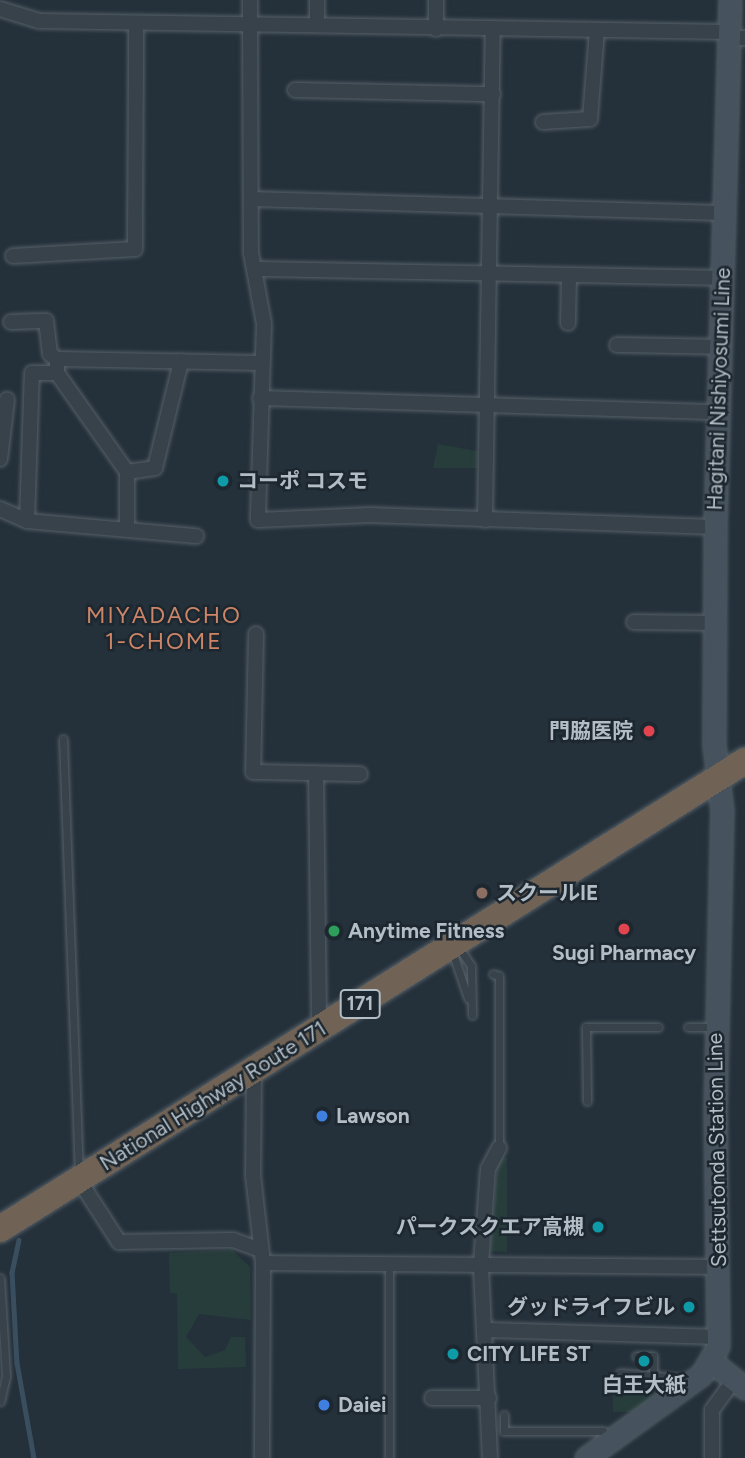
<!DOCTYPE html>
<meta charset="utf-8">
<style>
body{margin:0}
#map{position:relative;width:745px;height:1458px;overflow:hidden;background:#24303a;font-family:Figtree,"Noto Sans JP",sans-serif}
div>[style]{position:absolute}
.green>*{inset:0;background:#273d3b}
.stream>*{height:4.5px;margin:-2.25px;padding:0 2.25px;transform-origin:2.25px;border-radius:2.25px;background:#394f60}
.roads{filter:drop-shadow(0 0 2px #566068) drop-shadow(0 0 2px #566068)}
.lane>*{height:7px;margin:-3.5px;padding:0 3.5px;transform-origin:3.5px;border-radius:3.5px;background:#38424a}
.street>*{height:14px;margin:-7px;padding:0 7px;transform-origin:7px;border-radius:7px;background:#38424a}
.secondary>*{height:21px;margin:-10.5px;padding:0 10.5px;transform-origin:10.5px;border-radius:10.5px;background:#46525d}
.highway>*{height:26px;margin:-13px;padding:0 13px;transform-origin:13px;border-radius:13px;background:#706255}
.dots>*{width:19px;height:19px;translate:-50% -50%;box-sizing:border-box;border:4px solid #1d272f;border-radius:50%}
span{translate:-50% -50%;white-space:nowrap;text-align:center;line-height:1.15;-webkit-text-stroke:5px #1d272f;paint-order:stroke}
.shield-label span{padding:2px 5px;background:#1d272f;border:2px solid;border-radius:5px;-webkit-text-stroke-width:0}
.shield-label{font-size:19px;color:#b3bdc6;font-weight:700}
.street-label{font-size:21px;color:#b3bdc6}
.poi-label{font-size:21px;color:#b3bdc6;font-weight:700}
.left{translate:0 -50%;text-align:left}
.right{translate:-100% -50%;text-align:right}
.neighbourhood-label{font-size:23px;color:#cd8567;letter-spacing:2px}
</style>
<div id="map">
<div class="green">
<i style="clip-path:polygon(438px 444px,477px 451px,477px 468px,433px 468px)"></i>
<i style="clip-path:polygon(498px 1158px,507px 1158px,507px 1252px,490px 1251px)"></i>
<i style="clip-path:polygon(232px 1250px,250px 1267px,251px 1320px,199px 1314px,186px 1337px,205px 1357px,225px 1350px,231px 1337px,245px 1337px,246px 1367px,178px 1369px,177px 1294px,170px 1293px,169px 1253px)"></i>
<i style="clip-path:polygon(613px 1389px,661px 1389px,661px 1392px,632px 1412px,613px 1412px)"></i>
</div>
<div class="stream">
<i style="left:19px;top:1240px;width:33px;rotate:102deg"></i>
<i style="left:12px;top:1272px;width:91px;rotate:86.9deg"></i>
<i style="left:17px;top:1363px;width:97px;rotate:79.9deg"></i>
</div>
<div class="roads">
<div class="lane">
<i style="left:63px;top:739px;width:433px;rotate:87.9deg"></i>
<i style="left:459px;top:948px;width:22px;rotate:56deg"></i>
<i style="left:471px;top:966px;width:49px;rotate:88.8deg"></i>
<i style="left:452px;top:951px;width:50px;rotate:71.2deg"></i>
<i style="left:493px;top:974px;width:6px;rotate:18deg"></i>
<i style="left:499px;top:976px;width:171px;rotate:90deg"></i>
<i style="left:688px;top:1027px;width:27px"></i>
<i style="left:587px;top:1101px;width:74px;rotate:-90.8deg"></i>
<i style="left:586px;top:1027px;width:72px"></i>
<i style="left:0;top:1278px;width:98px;rotate:86.5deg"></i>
<i style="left:6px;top:1376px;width:26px;rotate:103deg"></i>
<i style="left:636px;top:1356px;width:17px"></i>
<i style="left:653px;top:1356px;width:17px;rotate:90deg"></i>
<i style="left:620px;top:1373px;width:71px;rotate:4.8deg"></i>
<i style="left:504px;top:1415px;width:16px;rotate:90deg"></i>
<i style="left:504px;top:1431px;width:99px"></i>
<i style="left:603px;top:1431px;width:10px;rotate:53deg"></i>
<i style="left:389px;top:1458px;width:186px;rotate:-90deg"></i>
</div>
<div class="street">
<i style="left:250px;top:0;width:253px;rotate:89.8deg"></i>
<i style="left:251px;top:253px;width:72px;rotate:79.6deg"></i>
<i style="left:264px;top:324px;width:196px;rotate:91.8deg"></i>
<i style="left:258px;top:520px;width:112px;rotate:-2.6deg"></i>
<i style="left:370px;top:515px;width:345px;rotate:2deg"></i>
<i style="left:0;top:9px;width:41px;rotate:17.1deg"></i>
<i style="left:39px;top:21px;width:690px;rotate:0.91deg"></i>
<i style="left:317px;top:25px;width:25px;rotate:-90deg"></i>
<i style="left:436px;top:29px;width:29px;rotate:-90deg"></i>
<i style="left:729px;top:38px;width:16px"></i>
<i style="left:295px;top:90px;width:198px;rotate:1.2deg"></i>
<i style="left:543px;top:122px;width:47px;rotate:-3.7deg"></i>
<i style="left:590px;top:119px;width:88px;rotate:-85.5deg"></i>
<i style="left:251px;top:199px;width:472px;rotate:1.7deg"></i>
<i style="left:13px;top:256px;width:122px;rotate:-3.3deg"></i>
<i style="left:135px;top:249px;width:226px;rotate:-89.7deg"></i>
<i style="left:254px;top:269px;width:467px;rotate:1.1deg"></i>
<i style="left:11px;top:322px;width:35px;rotate:-2deg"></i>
<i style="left:46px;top:321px;width:33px;rotate:83deg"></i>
<i style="left:50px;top:354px;width:9px;rotate:36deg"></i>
<i style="left:57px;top:359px;width:204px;rotate:1.1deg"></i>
<i style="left:568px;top:323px;width:47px;rotate:-88.8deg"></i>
<i style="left:617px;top:345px;width:103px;rotate:1.1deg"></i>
<i style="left:57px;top:359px;width:14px;rotate:90deg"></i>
<i style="left:57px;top:373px;width:121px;rotate:54.7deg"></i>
<i style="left:127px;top:472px;width:54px;rotate:90deg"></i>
<i style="left:260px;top:398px;width:458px;rotate:1.8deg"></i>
<i style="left:0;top:459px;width:60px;rotate:-83.3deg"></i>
<i style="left:127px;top:472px;width:28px;rotate:-8deg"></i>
<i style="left:155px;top:468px;width:110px;rotate:-76.3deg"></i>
<i style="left:0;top:509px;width:30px;rotate:24deg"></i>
<i style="left:27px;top:521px;width:170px;rotate:5.1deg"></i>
<i style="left:485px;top:520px;width:490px;rotate:-89.1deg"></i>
<i style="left:27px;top:521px;width:148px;rotate:-88.1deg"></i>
<i style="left:32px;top:373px;width:25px"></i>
<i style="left:634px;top:622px;width:81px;rotate:0.7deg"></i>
<i style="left:256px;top:634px;width:138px;rotate:91.2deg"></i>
<i style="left:253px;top:772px;width:107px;rotate:1.1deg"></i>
<i style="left:316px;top:773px;width:257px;rotate:89.3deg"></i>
<i style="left:254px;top:1070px;width:105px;rotate:90.5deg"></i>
<i style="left:253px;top:1175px;width:89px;rotate:83.5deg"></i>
<i style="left:263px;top:1263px;width:195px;rotate:90.3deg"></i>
<i style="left:79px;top:1180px;width:74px;rotate:57.2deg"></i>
<i style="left:119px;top:1242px;width:114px;rotate:-1deg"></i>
<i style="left:233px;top:1240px;width:30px;rotate:20deg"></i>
<i style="left:263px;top:1263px;width:455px;rotate:0.5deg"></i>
<i style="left:487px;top:1330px;width:232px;rotate:1.7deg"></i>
<i style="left:432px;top:1398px;width:57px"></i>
<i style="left:490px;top:1458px;width:194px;rotate:-92.7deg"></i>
<i style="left:481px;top:1264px;width:95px;rotate:-85.8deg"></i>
<i style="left:488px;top:1169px;width:24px;rotate:-62deg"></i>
<i style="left:712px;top:1458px;width:48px;rotate:-90deg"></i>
<i style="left:712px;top:1410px;width:34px;rotate:-54deg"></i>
</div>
<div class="secondary">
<i style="left:713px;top:1363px;width:41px;rotate:38deg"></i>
<i style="left:586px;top:1458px;width:143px;rotate:-35.9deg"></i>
<i style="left:702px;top:1374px;width:32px;rotate:-60deg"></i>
<i style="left:718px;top:1346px;width:232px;rotate:-90.7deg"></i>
<i style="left:715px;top:1114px;width:303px;rotate:-88.7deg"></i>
<i style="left:722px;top:811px;width:66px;rotate:-96.9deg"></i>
<i style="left:714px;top:745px;width:218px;rotate:-89.7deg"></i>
<i style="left:715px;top:527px;width:527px;rotate:-88.37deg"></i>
</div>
<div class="highway">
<i style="left:0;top:1229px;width:880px;rotate:-32.14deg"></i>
</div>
</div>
<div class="dots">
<i style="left:223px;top:481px;background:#0f9aa8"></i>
<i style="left:649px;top:731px;background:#e0444e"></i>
<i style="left:482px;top:893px;background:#8d6e63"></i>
<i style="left:624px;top:929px;background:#e0444e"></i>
<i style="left:334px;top:931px;background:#2e9e5b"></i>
<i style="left:322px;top:1116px;background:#3f7fe0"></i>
<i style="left:598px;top:1227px;background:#0f9aa8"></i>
<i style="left:689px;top:1307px;background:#0f9aa8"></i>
<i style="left:453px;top:1354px;background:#0f9aa8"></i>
<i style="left:644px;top:1361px;background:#0f9aa8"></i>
<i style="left:324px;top:1405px;background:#3f7fe0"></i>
</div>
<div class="shield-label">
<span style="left:360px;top:1004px">171</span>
</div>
<div class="street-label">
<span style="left:719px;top:389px;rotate:-88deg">Hagitani Nishiyosumi Line</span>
<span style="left:213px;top:1096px;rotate:-32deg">National Highway Route 171</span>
<span style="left:717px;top:1150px;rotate:-91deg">Settsutonda Station Line</span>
</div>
<div class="poi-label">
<span class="left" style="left:237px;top:481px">コーポ コスモ</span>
<span class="right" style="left:633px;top:731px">門脇医院</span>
<span class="left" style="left:496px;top:893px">スクールIE</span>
<span class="left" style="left:348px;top:931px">Anytime Fitness</span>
<span style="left:624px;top:953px">Sugi Pharmacy</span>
<span class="left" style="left:336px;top:1116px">Lawson</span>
<span class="right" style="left:584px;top:1227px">パークスクエア高槻</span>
<span class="right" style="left:675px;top:1307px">グッドライフビル</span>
<span class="left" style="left:467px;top:1354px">CITY LIFE ST</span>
<span style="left:644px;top:1385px">白王大紙</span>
<span class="left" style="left:338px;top:1405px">Daiei</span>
</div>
<div class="neighbourhood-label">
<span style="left:164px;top:628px">MIYADACHO<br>1-CHOME</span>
</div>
</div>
